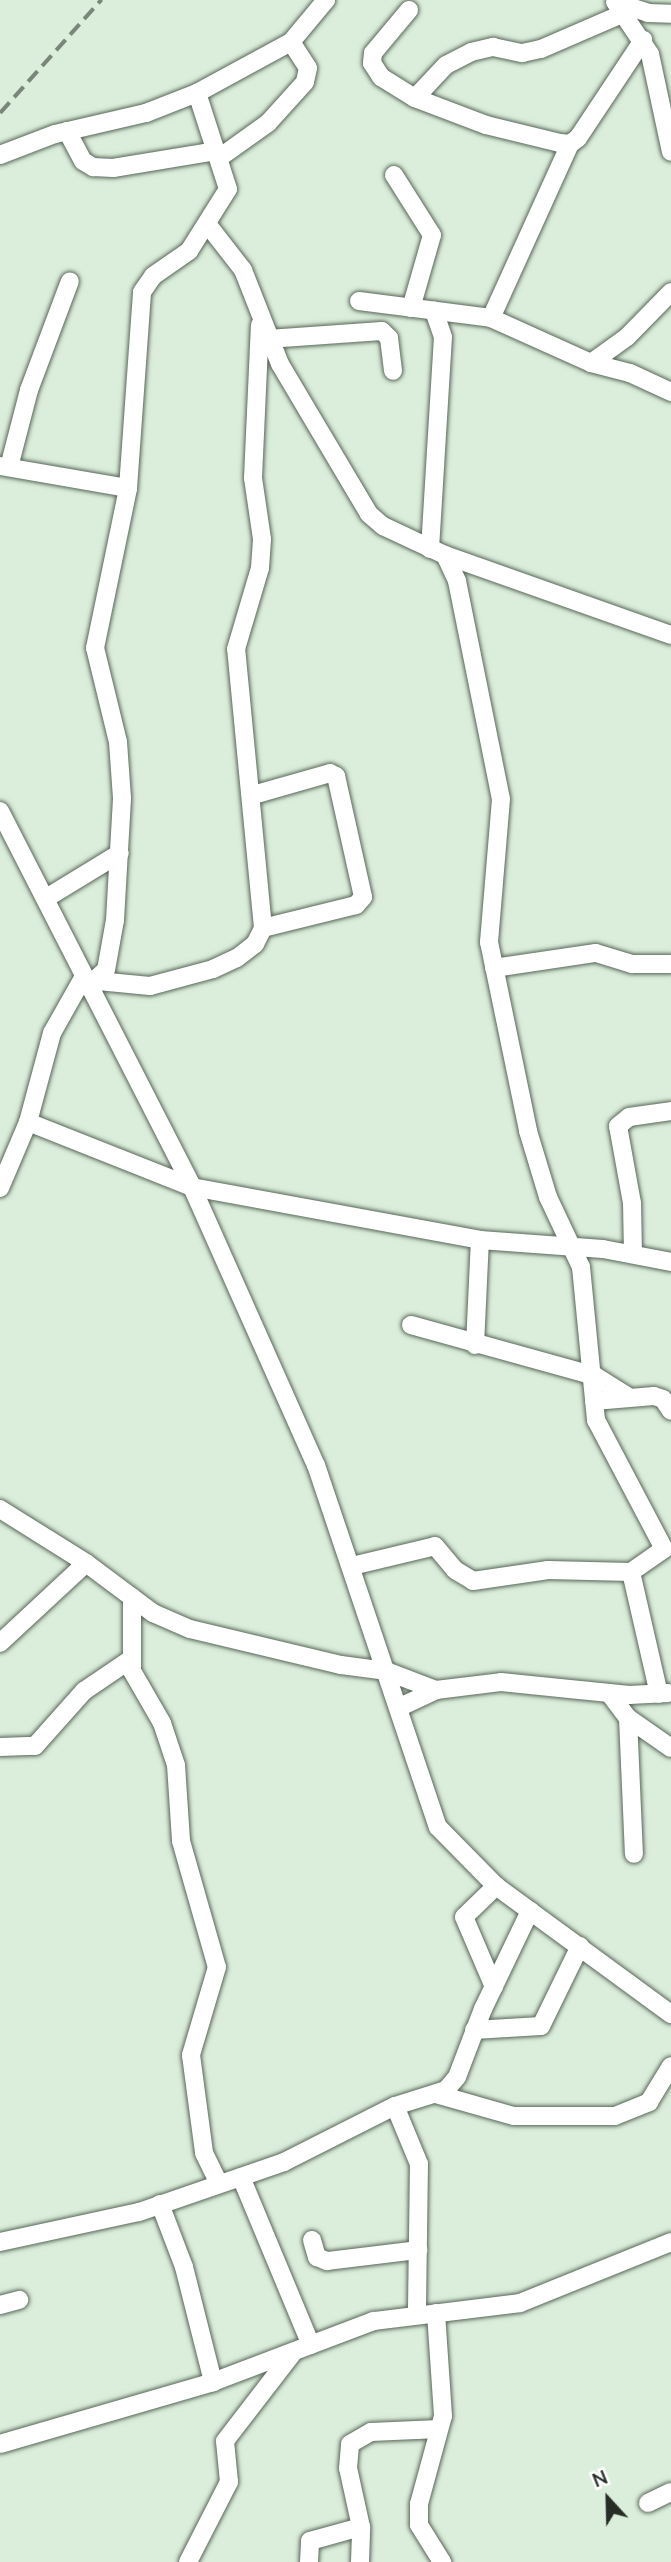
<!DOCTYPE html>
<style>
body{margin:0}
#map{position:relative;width:671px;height:2562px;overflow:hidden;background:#dbeddb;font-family:"Nunito Sans",sans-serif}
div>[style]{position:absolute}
.roads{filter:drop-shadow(0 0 2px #586758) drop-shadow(0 0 2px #586758)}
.minor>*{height:18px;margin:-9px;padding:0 9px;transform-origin:9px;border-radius:9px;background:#fff}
.rail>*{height:3.5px;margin-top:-1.75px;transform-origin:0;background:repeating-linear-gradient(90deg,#7a867a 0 14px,transparent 0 21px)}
span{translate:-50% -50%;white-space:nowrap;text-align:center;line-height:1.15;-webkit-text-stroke:7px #fff;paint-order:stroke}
.north{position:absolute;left:573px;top:2464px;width:70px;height:70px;-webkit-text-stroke:5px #fff;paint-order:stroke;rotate:338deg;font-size:19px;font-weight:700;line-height:28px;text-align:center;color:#272e27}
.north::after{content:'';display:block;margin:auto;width:24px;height:32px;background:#272e27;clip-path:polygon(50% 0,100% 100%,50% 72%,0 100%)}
</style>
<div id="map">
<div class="roads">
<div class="minor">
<i style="left:615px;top:2px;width:35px;rotate:18deg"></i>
<i style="left:648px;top:13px;width:23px;rotate:2deg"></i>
<i style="left:617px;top:5px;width:59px;rotate:56deg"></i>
<i style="left:650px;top:54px;width:100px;rotate:77.9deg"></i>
<i style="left:409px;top:10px;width:56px;rotate:129.9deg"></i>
<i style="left:373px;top:53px;width:10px;rotate:96deg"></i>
<i style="left:372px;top:63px;width:17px;rotate:57deg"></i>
<i style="left:381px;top:77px;width:40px;rotate:32deg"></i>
<i style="left:415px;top:98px;width:76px;rotate:20.8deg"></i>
<i style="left:486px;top:125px;width:76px;rotate:13.7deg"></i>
<i style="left:560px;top:143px;width:10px;rotate:6deg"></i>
<i style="left:570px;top:144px;width:10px;rotate:-37deg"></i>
<i style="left:578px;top:138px;width:118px;rotate:-56.4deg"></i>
<i style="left:415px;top:98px;width:45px;rotate:-46.8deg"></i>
<i style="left:446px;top:65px;width:28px;rotate:-27deg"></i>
<i style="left:471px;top:52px;width:23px;rotate:-13deg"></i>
<i style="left:493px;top:47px;width:30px;rotate:12deg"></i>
<i style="left:522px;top:53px;width:19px;rotate:-12deg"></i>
<i style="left:541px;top:49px;width:90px;rotate:-23.4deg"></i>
<i style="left:67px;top:131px;width:34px;rotate:62deg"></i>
<i style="left:83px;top:161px;width:12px;rotate:31deg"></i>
<i style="left:93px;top:167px;width:20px;rotate:3deg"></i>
<i style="left:113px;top:168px;width:104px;rotate:-9.4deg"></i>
<i style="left:0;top:155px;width:59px;rotate:-20.9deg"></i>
<i style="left:55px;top:134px;width:93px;rotate:-13deg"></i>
<i style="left:146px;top:113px;width:55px;rotate:-21.4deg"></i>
<i style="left:197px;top:93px;width:107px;rotate:-28.5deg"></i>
<i style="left:291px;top:42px;width:55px;rotate:-50.2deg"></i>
<i style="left:219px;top:158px;width:60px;rotate:-35.5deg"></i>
<i style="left:268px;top:123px;width:55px;rotate:-47.9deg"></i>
<i style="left:305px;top:82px;width:14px;rotate:-78deg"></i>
<i style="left:308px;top:68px;width:31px;rotate:-123deg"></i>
<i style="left:394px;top:175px;width:71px;rotate:57.7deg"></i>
<i style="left:432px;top:235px;width:76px;rotate:106deg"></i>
<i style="left:208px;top:225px;width:57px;rotate:52.1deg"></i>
<i style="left:243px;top:270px;width:101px;rotate:68.5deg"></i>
<i style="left:280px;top:364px;width:174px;rotate:59.3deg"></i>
<i style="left:369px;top:514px;width:18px;rotate:41deg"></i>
<i style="left:383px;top:526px;width:68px;rotate:25.1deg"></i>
<i style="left:445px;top:555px;width:29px;rotate:65deg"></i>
<i style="left:457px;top:581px;width:222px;rotate:78.6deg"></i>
<i style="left:501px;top:799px;width:144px;rotate:94.8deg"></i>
<i style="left:489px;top:942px;width:193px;rotate:78.3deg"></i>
<i style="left:528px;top:1131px;width:69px;rotate:73.1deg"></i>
<i style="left:548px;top:1197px;width:77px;rotate:64.8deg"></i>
<i style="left:581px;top:1267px;width:154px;rotate:84.4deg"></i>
<i style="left:596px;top:1420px;width:146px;rotate:62.2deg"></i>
<i style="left:664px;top:1549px;width:40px;rotate:145.1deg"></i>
<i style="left:631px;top:1572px;width:125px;rotate:77.1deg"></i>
<i style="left:359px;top:301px;width:133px;rotate:7.3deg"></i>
<i style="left:491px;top:318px;width:110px;rotate:24.2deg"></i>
<i style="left:591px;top:363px;width:40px;rotate:14.4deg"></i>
<i style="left:630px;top:373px;width:45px;rotate:24.9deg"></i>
<i style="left:491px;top:318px;width:191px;rotate:-65.6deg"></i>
<i style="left:268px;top:339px;width:114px;rotate:-4deg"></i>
<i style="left:382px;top:331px;width:10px;rotate:45deg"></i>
<i style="left:389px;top:338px;width:33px;rotate:83deg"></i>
<i style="left:591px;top:363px;width:44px;rotate:-35.8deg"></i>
<i style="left:627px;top:337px;width:63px;rotate:-45.6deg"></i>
<i style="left:0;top:466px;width:130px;rotate:9.8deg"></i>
<i style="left:9px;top:467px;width:80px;rotate:-75.4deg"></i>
<i style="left:29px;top:390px;width:116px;rotate:-69.4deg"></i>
<i style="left:430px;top:549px;width:212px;rotate:-86.5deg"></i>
<i style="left:443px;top:337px;width:28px;rotate:-109deg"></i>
<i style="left:445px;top:555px;width:240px;rotate:19.5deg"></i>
<i style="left:253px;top:795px;width:80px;rotate:-15.9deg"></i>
<i style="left:330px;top:773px;width:7px;rotate:27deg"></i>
<i style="left:336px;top:776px;width:124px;rotate:77.4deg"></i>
<i style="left:363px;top:897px;width:11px;rotate:131deg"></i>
<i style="left:356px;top:905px;width:96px;rotate:166.1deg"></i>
<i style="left:0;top:811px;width:422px;rotate:62.9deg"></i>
<i style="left:192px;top:1187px;width:304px;rotate:66deg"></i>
<i style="left:316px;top:1465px;width:382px;rotate:71.4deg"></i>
<i style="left:438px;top:1827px;width:83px;rotate:45.5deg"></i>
<i style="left:496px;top:1886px;width:217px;rotate:36.2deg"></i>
<i style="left:48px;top:897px;width:84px;rotate:-31.4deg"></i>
<i style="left:494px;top:968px;width:103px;rotate:-8.4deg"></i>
<i style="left:596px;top:953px;width:38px;rotate:17deg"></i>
<i style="left:632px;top:964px;width:39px"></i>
<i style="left:98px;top:981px;width:52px;rotate:5.5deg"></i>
<i style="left:150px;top:986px;width:65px;rotate:-15.1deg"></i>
<i style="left:213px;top:969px;width:26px;rotate:-25deg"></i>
<i style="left:237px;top:958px;width:23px;rotate:-38deg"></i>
<i style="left:255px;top:944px;width:18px;rotate:-63deg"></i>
<i style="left:263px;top:928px;width:280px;rotate:-95.5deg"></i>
<i style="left:236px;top:649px;width:84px;rotate:-73.5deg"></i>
<i style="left:260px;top:568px;width:29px;rotate:-86deg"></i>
<i style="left:262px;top:539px;width:62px;rotate:-98.4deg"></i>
<i style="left:253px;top:478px;width:153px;rotate:-87.4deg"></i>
<i style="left:87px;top:987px;width:25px;rotate:-42deg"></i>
<i style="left:106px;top:970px;width:51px;rotate:-79.8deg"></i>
<i style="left:115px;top:920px;width:122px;rotate:-86.7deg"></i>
<i style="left:122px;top:798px;width:56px;rotate:-94.1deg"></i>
<i style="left:118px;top:742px;width:97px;rotate:-103.7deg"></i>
<i style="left:95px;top:648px;width:163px;rotate:-78.3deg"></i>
<i style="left:128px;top:488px;width:196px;rotate:-85.9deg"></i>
<i style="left:142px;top:292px;width:19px;rotate:-55deg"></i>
<i style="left:153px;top:276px;width:44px;rotate:-34.8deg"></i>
<i style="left:189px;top:251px;width:73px;rotate:-57.8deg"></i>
<i style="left:228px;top:189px;width:101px;rotate:-107.9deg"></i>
<i style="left:28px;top:1122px;width:176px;rotate:21.6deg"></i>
<i style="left:192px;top:1187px;width:293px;rotate:10.4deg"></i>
<i style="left:480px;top:1240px;width:123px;rotate:4.2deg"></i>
<i style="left:603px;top:1249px;width:69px;rotate:10.8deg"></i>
<i style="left:0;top:1188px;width:72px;rotate:-67deg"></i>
<i style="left:28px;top:1122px;width:92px;rotate:-74.9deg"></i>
<i style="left:52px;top:1033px;width:63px;rotate:-60.6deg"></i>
<i style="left:633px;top:1254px;width:51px;rotate:-91.1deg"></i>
<i style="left:632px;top:1203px;width:78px;rotate:-100.3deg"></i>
<i style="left:618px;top:1126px;width:14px;rotate:-39deg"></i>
<i style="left:629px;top:1117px;width:42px;rotate:-8.1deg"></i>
<i style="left:411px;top:1325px;width:191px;rotate:15.5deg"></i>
<i style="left:595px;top:1376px;width:39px;rotate:32deg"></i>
<i style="left:475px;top:1345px;width:105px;rotate:-87.3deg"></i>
<i style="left:594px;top:1401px;width:60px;rotate:-4.8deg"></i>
<i style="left:654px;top:1396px;width:9px;rotate:18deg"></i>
<i style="left:663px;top:1399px;width:14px;rotate:56deg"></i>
<i style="left:0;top:1509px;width:102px;rotate:32.1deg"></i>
<i style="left:86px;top:1563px;width:84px;rotate:36.7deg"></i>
<i style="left:153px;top:1613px;width:40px;rotate:23.4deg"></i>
<i style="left:190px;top:1629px;width:155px;rotate:13.4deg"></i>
<i style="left:341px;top:1665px;width:45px;rotate:7.6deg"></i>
<i style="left:386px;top:1671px;width:53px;rotate:20.8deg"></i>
<i style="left:436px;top:1690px;width:65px;rotate:-7deg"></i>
<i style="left:501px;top:1682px;width:129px;rotate:5.8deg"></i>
<i style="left:629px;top:1695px;width:39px;rotate:-3deg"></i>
<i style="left:352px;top:1566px;width:85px;rotate:-13.5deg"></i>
<i style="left:435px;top:1546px;width:31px;rotate:50deg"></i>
<i style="left:455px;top:1570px;width:21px;rotate:31deg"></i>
<i style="left:473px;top:1581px;width:76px;rotate:-8.3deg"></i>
<i style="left:548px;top:1570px;width:83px;rotate:1.4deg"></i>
<i style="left:132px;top:1597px;width:74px;rotate:90deg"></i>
<i style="left:132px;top:1671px;width:60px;rotate:60deg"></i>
<i style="left:162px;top:1723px;width:44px;rotate:71.6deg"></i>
<i style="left:176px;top:1765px;width:76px;rotate:86.2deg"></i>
<i style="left:181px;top:1841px;width:131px;rotate:74.1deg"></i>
<i style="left:217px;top:1967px;width:92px;rotate:106.5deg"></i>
<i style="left:191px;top:2055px;width:99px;rotate:82.4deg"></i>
<i style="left:204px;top:2153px;width:34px;rotate:64deg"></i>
<i style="left:0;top:1643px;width:117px;rotate:-42.9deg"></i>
<i style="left:609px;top:1693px;width:31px;rotate:53deg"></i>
<i style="left:628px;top:1718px;width:52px;rotate:34.9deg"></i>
<i style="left:400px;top:1707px;width:40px;rotate:-25deg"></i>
<i style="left:628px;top:1718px;width:136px;rotate:87.5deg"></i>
<i style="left:0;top:1747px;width:35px;rotate:-2deg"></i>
<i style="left:35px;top:1746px;width:74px;rotate:-48.3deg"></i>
<i style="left:84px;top:1691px;width:57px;rotate:-34.2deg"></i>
<i style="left:494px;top:1987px;width:76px;rotate:-113.2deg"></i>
<i style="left:464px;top:1917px;width:45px;rotate:-44.1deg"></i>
<i style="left:474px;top:2030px;width:67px;rotate:-3.4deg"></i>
<i style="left:541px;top:2026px;width:89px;rotate:-64deg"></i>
<i style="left:436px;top:2094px;width:81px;rotate:15.8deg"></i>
<i style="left:514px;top:2116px;width:101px"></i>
<i style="left:615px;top:2116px;width:37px;rotate:-22deg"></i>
<i style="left:649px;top:2102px;width:42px;rotate:-58.6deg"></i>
<i style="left:395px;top:2106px;width:63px;rotate:67.5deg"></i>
<i style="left:419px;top:2164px;width:151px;rotate:90.8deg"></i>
<i style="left:241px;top:2177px;width:182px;rotate:67.4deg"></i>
<i style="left:160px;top:2204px;width:67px;rotate:69.1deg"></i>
<i style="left:184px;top:2267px;width:119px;rotate:75.8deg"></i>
<i style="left:312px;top:2240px;width:18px;rotate:74deg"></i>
<i style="left:317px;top:2257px;width:11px;rotate:22deg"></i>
<i style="left:327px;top:2261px;width:92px;rotate:-6.9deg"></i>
<i style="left:0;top:2242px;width:142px;rotate:-12.2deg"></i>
<i style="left:139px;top:2212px;width:153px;rotate:-19deg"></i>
<i style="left:284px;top:2162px;width:124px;rotate:-26.8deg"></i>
<i style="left:395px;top:2106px;width:53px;rotate:-17.4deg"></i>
<i style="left:446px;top:2090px;width:17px;rotate:-50deg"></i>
<i style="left:457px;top:2077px;width:73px;rotate:-69.1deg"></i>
<i style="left:483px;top:2009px;width:109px;rotate:-64.4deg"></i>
<i style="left:0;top:2305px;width:20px;rotate:-15deg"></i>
<i style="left:436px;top:2313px;width:103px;rotate:86.1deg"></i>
<i style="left:443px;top:2416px;width:91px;rotate:105.3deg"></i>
<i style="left:419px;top:2504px;width:21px;rotate:90deg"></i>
<i style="left:419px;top:2525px;width:44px;rotate:58.1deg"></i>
<i style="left:0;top:2444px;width:222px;rotate:-16.2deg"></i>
<i style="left:213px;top:2382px;width:172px;rotate:-20.8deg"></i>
<i style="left:374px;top:2321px;width:147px;rotate:-7deg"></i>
<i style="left:520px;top:2303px;width:163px;rotate:-22deg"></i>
<i style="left:648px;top:2503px;width:25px;rotate:-26deg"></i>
<i style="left:188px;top:2562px;width:90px;rotate:-62.9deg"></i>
<i style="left:229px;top:2482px;width:41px;rotate:-95.6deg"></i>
<i style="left:225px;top:2441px;width:110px;rotate:-52.4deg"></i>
<i style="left:309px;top:2562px;width:21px;rotate:-87deg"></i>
<i style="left:310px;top:2541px;width:53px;rotate:-15.4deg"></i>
<i style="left:360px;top:2562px;width:35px;rotate:-88deg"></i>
<i style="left:361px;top:2527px;width:60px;rotate:-102.4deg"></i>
<i style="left:348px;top:2468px;width:24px;rotate:-85deg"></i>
<i style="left:350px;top:2444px;width:24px;rotate:-30deg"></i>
<i style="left:371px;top:2432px;width:68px;rotate:-2.5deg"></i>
</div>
</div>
<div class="rail">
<i style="left:0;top:113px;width:152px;rotate:-48.2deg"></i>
</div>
<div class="north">N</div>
</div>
